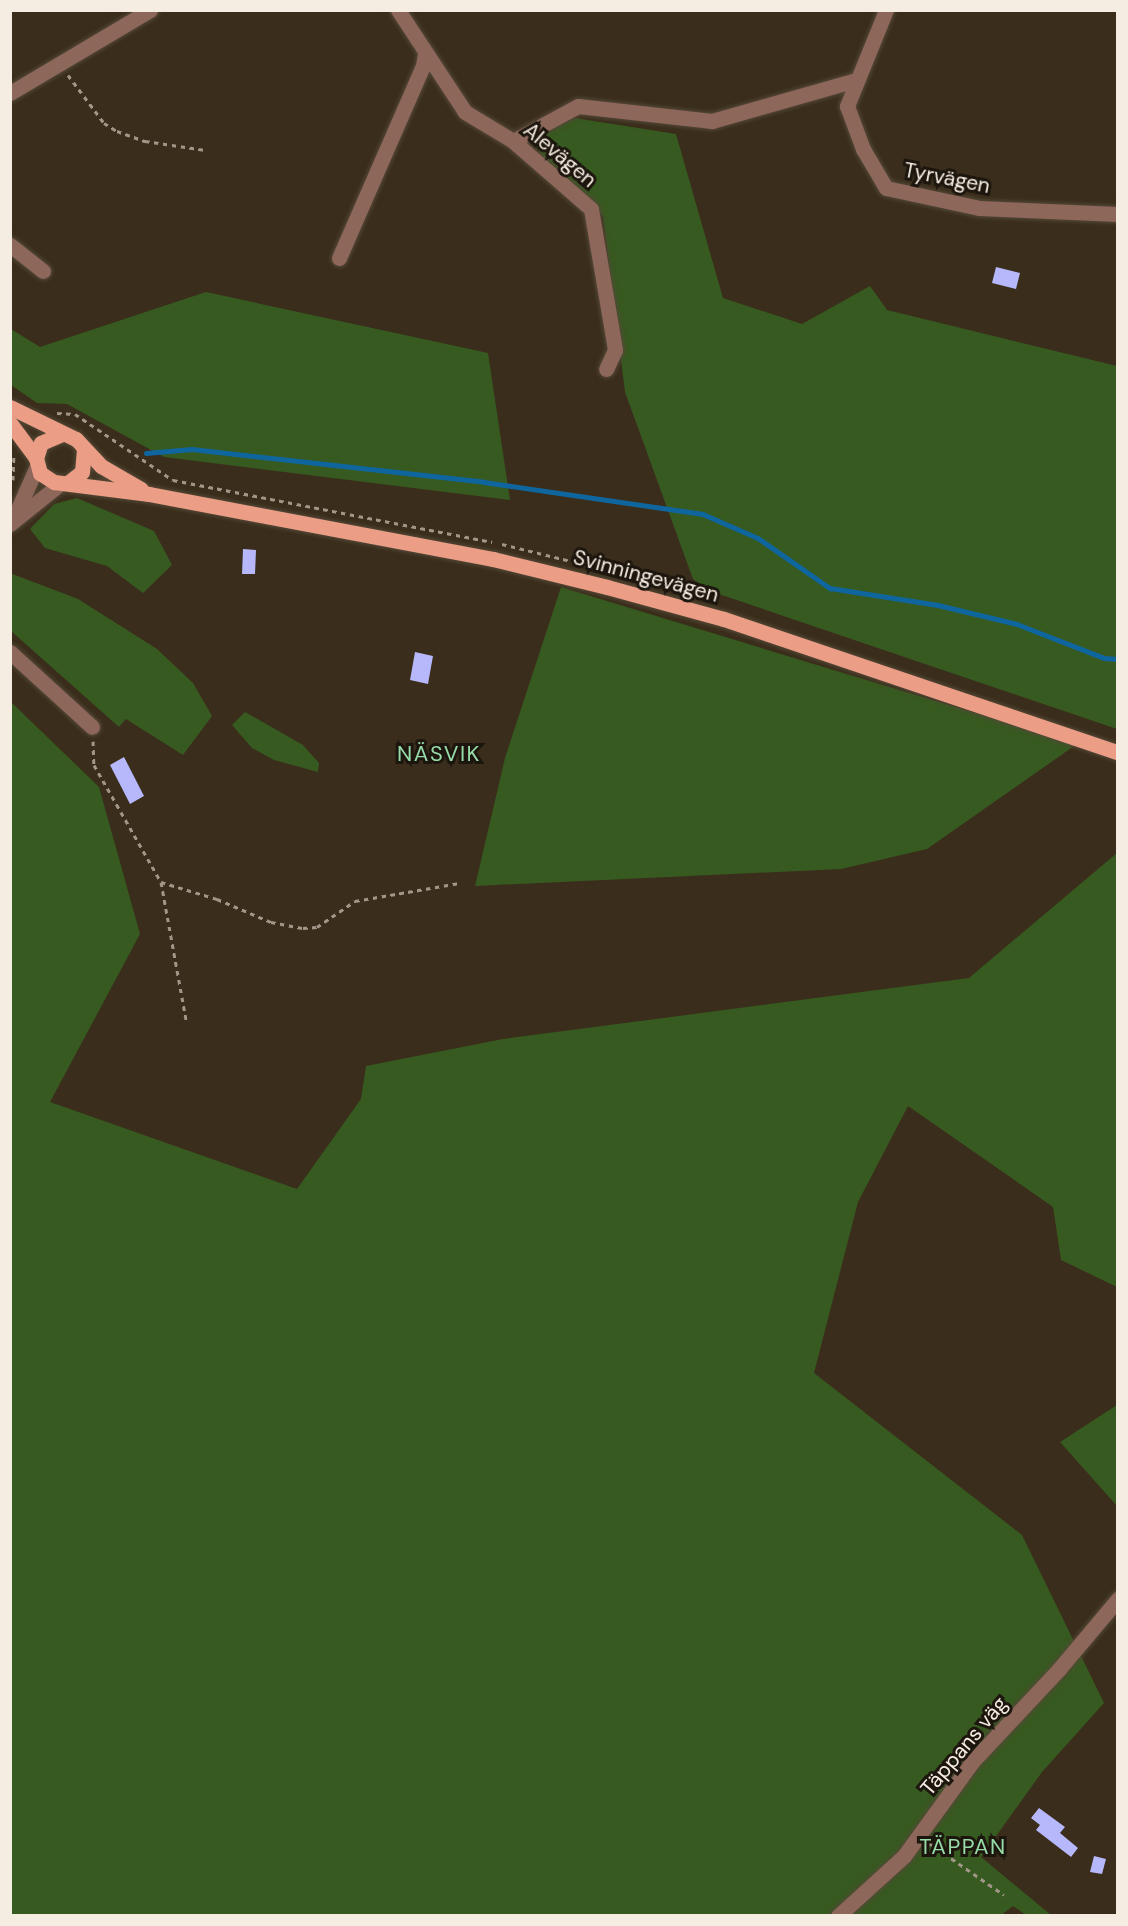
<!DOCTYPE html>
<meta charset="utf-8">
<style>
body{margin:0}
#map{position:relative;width:1128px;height:1926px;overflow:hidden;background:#3a2d1b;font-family:"DM Sans",sans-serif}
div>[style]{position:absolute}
.green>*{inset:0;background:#375a20}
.stream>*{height:4.5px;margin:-2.25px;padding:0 2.25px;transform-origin:2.25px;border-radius:2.25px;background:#0f669f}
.building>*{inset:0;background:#b6b8fb}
.path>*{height:3px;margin-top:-1.5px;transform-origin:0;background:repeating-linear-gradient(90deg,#a19688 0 4.5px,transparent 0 9px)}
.roads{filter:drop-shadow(0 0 2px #544837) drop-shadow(0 0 2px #544837)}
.minor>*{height:15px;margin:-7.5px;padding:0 7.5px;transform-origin:7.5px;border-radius:7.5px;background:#8e675b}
.major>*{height:15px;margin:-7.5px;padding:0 7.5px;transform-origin:7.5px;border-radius:7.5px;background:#eb9d85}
span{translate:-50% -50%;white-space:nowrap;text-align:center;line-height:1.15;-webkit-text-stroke:6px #1c160e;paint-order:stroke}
.street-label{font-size:21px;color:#f6ede2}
.neighbourhood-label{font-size:22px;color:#97dba8;letter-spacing:1.5px}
.frame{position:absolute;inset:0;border:12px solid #f6ede2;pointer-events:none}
</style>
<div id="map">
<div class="green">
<i style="clip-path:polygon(575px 118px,676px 134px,723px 298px,802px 324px,870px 286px,887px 310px,1117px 366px,1117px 729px,710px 591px,693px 579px,625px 392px,603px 216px,543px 159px,531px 138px)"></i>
<i style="clip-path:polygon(206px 292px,488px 353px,510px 500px,164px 457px,67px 404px,37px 403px,11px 385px,11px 329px,40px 347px)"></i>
<i style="clip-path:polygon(77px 498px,154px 531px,172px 565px,143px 593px,107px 566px,45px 548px,30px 529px,54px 504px)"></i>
<i style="clip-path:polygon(10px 573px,78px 599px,157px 649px,193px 683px,212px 716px,183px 755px,126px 719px,119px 727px,11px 631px)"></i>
<i style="clip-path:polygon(561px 587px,1077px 744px,927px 849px,841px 869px,475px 886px,505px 758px)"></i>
<i style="clip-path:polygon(10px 701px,99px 787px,140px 934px,50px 1102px,297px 1189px,361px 1099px,366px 1066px,503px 1039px,969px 978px,1117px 853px,1117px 1287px,1061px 1260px,1053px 1207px,908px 1106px,858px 1202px,814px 1373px,1022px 1535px,1104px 1703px,1042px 1772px,981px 1857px,1051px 1915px,1026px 1915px,1013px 1906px,1000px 1916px,11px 1915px)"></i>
<i style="clip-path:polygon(245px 712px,303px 745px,319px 763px,318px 772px,274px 760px,252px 748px,232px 725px)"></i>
<i style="clip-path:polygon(1117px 1405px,1117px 1506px,1060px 1442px)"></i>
</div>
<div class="stream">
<i style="left:146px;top:453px;width:46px;rotate:-5deg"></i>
<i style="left:192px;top:449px;width:294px;rotate:6.4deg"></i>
<i style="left:484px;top:482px;width:221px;rotate:8.3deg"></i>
<i style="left:703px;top:514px;width:60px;rotate:23.6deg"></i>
<i style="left:758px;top:538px;width:88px;rotate:34.8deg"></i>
<i style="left:830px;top:588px;width:109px;rotate:8.9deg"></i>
<i style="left:938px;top:605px;width:81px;rotate:13.5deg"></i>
<i style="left:1017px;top:624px;width:93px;rotate:21.3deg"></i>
<i style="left:1104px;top:658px;width:14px;rotate:4deg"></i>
</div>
<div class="building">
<i style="clip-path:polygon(996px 267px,1020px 273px,1016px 289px,992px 283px)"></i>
<i style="clip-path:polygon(243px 549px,256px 550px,255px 574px,242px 574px)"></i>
<i style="clip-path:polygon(415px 652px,433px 656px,428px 684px,410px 680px)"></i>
<i style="clip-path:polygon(124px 757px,144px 796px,130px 804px,110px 765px)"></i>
<i style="clip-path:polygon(1039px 1808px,1065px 1827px,1060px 1833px,1078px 1848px,1071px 1857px,1036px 1830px,1040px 1825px,1031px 1818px)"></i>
<i style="clip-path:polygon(1094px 1856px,1106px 1859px,1102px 1874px,1090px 1872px)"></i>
</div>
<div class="path">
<i style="left:68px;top:75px;width:60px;rotate:53.1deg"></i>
<i style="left:104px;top:123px;width:15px;rotate:32deg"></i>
<i style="left:117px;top:131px;width:30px;rotate:20deg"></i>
<i style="left:145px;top:141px;width:61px;rotate:8.5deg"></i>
<i style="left:57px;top:413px;width:18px;rotate:3deg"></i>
<i style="left:75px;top:414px;width:118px;rotate:34deg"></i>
<i style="left:173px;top:480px;width:325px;rotate:11deg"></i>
<i style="left:13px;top:480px;width:26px;rotate:-88deg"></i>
<i style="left:502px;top:544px;width:125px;rotate:13.9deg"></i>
<i style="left:93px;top:741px;width:24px;rotate:88deg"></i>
<i style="left:94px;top:765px;width:135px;rotate:60.2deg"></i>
<i style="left:161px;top:882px;width:140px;rotate:79.7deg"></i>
<i style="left:161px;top:882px;width:59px;rotate:16.9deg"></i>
<i style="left:217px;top:899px;width:59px;rotate:23.1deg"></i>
<i style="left:271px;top:922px;width:33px;rotate:11deg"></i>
<i style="left:303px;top:928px;width:14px;rotate:-4deg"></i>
<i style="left:317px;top:927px;width:46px;rotate:-34.4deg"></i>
<i style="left:355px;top:901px;width:106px;rotate:-9.8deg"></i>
<i style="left:929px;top:1843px;width:91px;rotate:34.7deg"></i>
</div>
<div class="roads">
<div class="minor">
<i style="left:398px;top:10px;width:122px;rotate:56.7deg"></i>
<i style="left:465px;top:112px;width:56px;rotate:31.1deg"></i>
<i style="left:513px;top:141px;width:103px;rotate:41.1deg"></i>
<i style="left:591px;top:209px;width:143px;rotate:80.3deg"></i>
<i style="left:615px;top:350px;width:21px;rotate:115deg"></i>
<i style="left:886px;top:10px;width:104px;rotate:112.1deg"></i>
<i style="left:847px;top:106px;width:46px;rotate:69.6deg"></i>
<i style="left:863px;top:149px;width:45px;rotate:59.5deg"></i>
<i style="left:886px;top:188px;width:95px;rotate:12.1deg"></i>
<i style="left:979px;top:208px;width:139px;rotate:2.5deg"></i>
<i style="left:10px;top:93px;width:163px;rotate:-30.7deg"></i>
<i style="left:513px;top:141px;width:74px;rotate:-28.3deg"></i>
<i style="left:578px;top:106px;width:135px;rotate:6.4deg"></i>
<i style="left:712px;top:121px;width:150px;rotate:-15.9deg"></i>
<i style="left:10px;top:245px;width:42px;rotate:38.2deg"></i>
<i style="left:339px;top:258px;width:210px;rotate:-66.4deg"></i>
<i style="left:423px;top:66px;width:13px;rotate:-81deg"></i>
<i style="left:13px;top:520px;width:59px;rotate:-66deg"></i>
<i style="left:10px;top:524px;width:65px;rotate:-38.8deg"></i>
<i style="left:10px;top:652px;width:111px;rotate:42.4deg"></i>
<i style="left:838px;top:1916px;width:89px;rotate:-42.3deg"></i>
<i style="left:904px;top:1856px;width:116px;rotate:-54.1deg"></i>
<i style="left:972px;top:1762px;width:127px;rotate:-46.9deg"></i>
<i style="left:1059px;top:1669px;width:92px;rotate:-49.9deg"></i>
</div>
<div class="major">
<i style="left:10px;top:407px;width:73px;rotate:25.9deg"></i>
<i style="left:76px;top:439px;width:37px;rotate:47deg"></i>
<i style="left:101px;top:466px;width:46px;rotate:29.9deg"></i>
<i style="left:10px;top:423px;width:44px;rotate:53.4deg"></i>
<i style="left:62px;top:434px;width:23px;rotate:157deg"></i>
<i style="left:41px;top:443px;width:16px;rotate:108deg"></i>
<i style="left:36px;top:458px;width:16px;rotate:75deg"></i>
<i style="left:40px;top:473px;width:17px;rotate:33deg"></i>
<i style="left:54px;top:482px;width:96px;rotate:7.2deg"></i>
<i style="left:149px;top:494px;width:350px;rotate:10.7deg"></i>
<i style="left:493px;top:559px;width:117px;rotate:13.8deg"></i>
<i style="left:607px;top:587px;width:121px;rotate:15.3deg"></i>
<i style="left:724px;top:619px;width:416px;rotate:18.7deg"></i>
<i style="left:69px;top:482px;width:16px;rotate:-38deg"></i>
<i style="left:82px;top:472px;width:22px;rotate:-85deg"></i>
</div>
</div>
<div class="street-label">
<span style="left:560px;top:155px;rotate:40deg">Alevägen</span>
<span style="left:947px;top:178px;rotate:11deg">Tyrvägen</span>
<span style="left:646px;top:576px;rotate:15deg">Svinningevägen</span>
<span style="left:964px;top:1746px;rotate:-50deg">Täppans väg</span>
</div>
<div class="neighbourhood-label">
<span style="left:439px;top:754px">NÄSVIK</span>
<span style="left:963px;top:1847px">TÄPPAN</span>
</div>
<div class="frame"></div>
</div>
